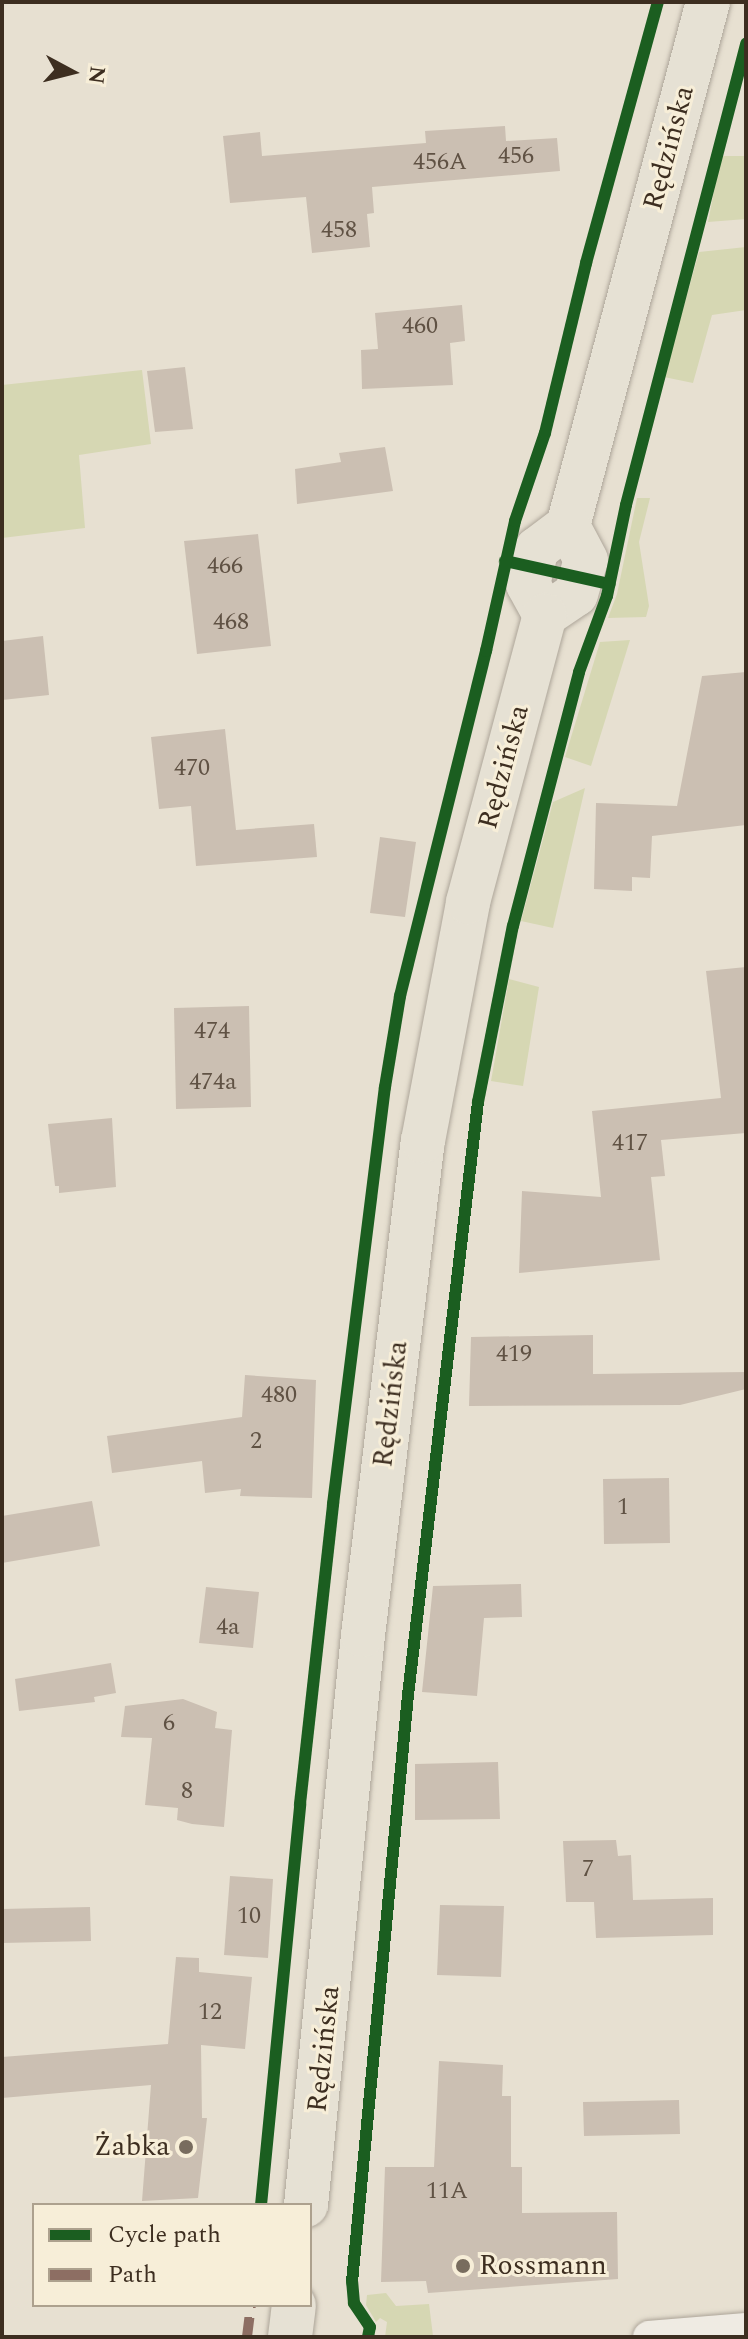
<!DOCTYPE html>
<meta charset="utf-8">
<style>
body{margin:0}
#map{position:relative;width:748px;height:2339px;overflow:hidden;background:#e7e0d1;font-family:Spectral,serif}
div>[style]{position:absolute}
.green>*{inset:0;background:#d6d7b3}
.building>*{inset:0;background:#cbbfb2}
.roads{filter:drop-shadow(0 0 2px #ada599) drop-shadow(0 0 2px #ada599)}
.minor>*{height:32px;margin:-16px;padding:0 16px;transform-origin:16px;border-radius:16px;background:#efebe3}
.primary>*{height:44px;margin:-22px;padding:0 22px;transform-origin:22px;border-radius:22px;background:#e6e1d4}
.quiet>*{height:10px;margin-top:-5px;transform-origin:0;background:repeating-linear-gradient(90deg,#8d6e63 0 20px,transparent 0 30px)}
.cycleway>*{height:12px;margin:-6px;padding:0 6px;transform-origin:6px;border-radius:6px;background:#1b5e20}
.dots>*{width:22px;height:22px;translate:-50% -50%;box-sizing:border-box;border:4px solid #f7eed8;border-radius:50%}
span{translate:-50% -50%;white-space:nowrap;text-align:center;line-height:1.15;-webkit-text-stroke:6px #f7eed8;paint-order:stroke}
.number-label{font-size:24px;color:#605244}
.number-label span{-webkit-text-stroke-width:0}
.street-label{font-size:28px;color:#3d2e20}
.poi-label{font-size:28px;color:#3d2e20}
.right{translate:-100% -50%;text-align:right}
.left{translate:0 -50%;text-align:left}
.frame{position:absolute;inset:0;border:4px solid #3d2e20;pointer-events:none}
.legend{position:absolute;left:32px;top:2203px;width:280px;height:104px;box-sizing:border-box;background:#f7eed8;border:2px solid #ada18e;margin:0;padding:10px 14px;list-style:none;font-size:24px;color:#3d2e20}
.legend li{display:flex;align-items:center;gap:16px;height:40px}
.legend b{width:40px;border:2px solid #ada18e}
.north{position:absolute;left:32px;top:32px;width:80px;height:80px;-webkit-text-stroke:6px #f7eed8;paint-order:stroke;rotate:97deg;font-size:22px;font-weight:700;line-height:32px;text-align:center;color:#3d2e20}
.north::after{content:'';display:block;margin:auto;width:28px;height:36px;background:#3d2e20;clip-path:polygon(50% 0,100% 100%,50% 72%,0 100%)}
</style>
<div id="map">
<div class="green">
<i style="clip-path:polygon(721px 156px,746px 156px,746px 219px,708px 222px)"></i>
<i style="clip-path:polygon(746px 247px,746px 310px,712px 315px,693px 383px,664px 377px,699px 252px)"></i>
<i style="clip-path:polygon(142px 370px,151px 444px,79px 455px,85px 528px,2px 538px,2px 385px)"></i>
<i style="clip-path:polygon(637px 498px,650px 498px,639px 542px,649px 606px,646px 617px,608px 618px,617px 594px)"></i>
<i style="clip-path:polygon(630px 640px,591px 766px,565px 757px,600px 642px)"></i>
<i style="clip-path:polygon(585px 788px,553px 928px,521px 921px,553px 802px)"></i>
<i style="clip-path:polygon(509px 979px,539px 987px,523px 1086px,491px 1081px)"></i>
<i style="clip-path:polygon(386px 2293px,396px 2306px,429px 2304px,433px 2336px,385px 2337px,387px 2322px,380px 2318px,376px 2322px,366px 2305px,367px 2295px)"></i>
</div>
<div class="building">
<i style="clip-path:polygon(505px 126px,506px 141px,557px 138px,560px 171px,372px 187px,374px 213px,367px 214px,370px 247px,312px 253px,306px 197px,230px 203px,223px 136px,260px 132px,262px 156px,426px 143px,425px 131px)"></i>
<i style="clip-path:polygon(462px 305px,465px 341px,450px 343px,453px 385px,362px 389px,361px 350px,378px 349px,375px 313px)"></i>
<i style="clip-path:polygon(185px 367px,193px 429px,155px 432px,147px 371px)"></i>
<i style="clip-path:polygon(385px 447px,393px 491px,297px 504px,295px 469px,341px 462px,339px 453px)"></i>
<i style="clip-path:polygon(258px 534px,271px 646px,197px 654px,184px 541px)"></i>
<i style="clip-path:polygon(43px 636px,49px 695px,2px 700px,2px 641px)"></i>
<i style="clip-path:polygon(746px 672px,746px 825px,652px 836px,650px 878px,632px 877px,632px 891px,594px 889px,596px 803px,677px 806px,702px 676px)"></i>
<i style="clip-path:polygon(225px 729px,236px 830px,314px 824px,317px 857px,196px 866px,191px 806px,159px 809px,151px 737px)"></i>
<i style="clip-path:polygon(380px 837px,416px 842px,405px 917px,370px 913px)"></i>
<i style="clip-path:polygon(746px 967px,746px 1133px,661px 1140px,665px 1176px,651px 1177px,660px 1260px,519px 1273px,522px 1191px,601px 1197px,592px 1111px,721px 1098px,706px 971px)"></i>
<i style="clip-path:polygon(249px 1006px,251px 1107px,176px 1109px,174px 1008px)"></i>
<i style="clip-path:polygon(112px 1118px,116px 1187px,59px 1193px,59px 1186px,55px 1186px,48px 1124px)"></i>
<i style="clip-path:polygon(593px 1335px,593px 1374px,746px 1372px,746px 1389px,680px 1405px,469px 1406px,471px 1337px)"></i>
<i style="clip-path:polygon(245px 1375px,316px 1380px,312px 1498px,240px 1496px,241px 1489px,205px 1493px,202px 1461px,112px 1473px,107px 1436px,242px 1417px)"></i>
<i style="clip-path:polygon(669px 1478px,670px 1543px,604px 1544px,603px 1479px)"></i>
<i style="clip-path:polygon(92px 1501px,100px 1546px,2px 1563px,2px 1516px)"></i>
<i style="clip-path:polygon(521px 1584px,522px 1617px,484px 1618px,477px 1696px,422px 1692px,433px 1586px)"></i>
<i style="clip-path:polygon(206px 1587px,259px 1592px,253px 1648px,199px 1643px)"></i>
<i style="clip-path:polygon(111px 1663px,116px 1693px,94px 1697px,95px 1702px,19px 1711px,15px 1679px)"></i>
<i style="clip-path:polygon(183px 1699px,217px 1712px,215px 1728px,232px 1730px,224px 1827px,192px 1824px,177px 1820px,178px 1808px,145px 1805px,152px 1738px,121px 1737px,125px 1706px)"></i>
<i style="clip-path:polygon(498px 1762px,500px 1819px,415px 1820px,415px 1764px)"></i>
<i style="clip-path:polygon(616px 1840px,618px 1856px,631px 1855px,633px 1900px,713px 1898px,713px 1935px,596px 1938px,594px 1902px,566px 1902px,563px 1841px)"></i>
<i style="clip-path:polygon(230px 1876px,273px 1879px,268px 1958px,224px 1955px)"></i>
<i style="clip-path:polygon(440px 1905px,504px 1906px,501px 1977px,437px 1975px)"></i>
<i style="clip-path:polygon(90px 1907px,91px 1941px,2px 1943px,2px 1909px)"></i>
<i style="clip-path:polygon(176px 1957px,199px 1958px,199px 1972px,252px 1977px,245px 2049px,201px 2045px,202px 2118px,207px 2118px,198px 2198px,142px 2201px,151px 2085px,2px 2098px,2px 2057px,168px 2044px)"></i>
<i style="clip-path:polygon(439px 2061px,503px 2065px,502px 2096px,511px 2096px,511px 2167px,522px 2167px,522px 2213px,617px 2212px,618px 2279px,428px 2293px,426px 2281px,381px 2282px,385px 2167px,434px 2167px)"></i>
<i style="clip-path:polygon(679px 2100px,680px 2134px,584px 2136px,583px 2102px)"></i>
</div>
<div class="roads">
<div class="minor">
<i style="left:649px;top:2337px;width:97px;rotate:-4.7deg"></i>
</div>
<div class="primary">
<i style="left:568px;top:526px;width:542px;rotate:-75.04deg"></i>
<i style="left:545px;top:615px;width:37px;rotate:-34deg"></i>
<i style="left:576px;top:594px;width:35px;rotate:-74deg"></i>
<i style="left:586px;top:560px;width:38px;rotate:-118deg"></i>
<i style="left:545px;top:615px;width:35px;rotate:-119deg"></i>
<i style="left:528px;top:584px;width:36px;rotate:-76deg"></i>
<i style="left:537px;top:549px;width:39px;rotate:-37deg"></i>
<i style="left:306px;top:2205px;width:573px;rotate:-84.29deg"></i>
<i style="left:363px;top:1635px;width:498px;rotate:-83.1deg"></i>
<i style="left:423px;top:1141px;width:243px;rotate:-79.3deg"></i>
<i style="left:468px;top:902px;width:297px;rotate:-75deg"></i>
<i style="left:290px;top:2337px;width:32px;rotate:-83deg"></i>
</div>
</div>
<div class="quiet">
<i style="left:247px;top:2337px;width:32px;rotate:-83deg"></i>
</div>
<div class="cycleway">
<i style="left:505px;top:561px;width:107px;rotate:12.4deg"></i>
<i style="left:261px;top:2205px;width:403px;rotate:-84.4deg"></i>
<i style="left:300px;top:1804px;width:302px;rotate:-83.7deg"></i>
<i style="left:333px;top:1504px;width:420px;rotate:-82.9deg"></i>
<i style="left:385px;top:1087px;width:92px;rotate:-80.6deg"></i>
<i style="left:400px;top:996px;width:356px;rotate:-76deg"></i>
<i style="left:486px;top:651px;width:133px;rotate:-77.4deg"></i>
<i style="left:515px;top:521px;width:93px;rotate:-71.2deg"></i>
<i style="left:545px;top:433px;width:175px;rotate:-76.4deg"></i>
<i style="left:586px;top:263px;width:271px;rotate:-74.6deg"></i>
<i style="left:368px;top:2337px;width:10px;rotate:-79deg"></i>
<i style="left:370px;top:2327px;width:29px;rotate:-124deg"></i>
<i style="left:354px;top:2303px;width:21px;rotate:-95deg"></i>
<i style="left:352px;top:2282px;width:590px;rotate:-84.55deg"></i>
<i style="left:408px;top:1695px;width:597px;rotate:-83.27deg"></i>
<i style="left:478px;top:1102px;width:179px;rotate:-78.8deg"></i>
<i style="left:513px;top:926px;width:262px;rotate:-75.4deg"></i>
<i style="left:579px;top:672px;width:81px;rotate:-69.8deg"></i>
<i style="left:607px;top:596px;width:93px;rotate:-78.2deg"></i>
<i style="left:626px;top:505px;width:477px;rotate:-75.4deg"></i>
</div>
<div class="dots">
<i style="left:186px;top:2147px;background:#786c5e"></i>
<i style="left:463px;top:2266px;background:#786c5e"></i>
</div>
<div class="number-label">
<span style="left:516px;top:157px">456</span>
<span style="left:440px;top:163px">456A</span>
<span style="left:339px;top:231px">458</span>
<span style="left:420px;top:327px">460</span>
<span style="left:225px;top:567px">466</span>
<span style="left:231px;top:623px">468</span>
<span style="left:192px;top:769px">470</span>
<span style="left:212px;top:1032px">474</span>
<span style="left:213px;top:1083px">474a</span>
<span style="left:630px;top:1144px">417</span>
<span style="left:514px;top:1355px">419</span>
<span style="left:279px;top:1396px">480</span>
<span style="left:256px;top:1442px">2</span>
<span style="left:623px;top:1508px">1</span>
<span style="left:228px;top:1628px">4a</span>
<span style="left:169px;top:1724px">6</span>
<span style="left:187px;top:1792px">8</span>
<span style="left:588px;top:1870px">7</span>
<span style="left:249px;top:1917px">10</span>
<span style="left:210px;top:2013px">12</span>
<span style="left:447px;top:2192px">11A</span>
</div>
<div class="street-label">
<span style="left:669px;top:148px;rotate:-75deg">Rędzińska</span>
<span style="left:504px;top:767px;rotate:-75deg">Rędzińska</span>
<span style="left:391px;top:1404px;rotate:-83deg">Rędzińska</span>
<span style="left:324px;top:2049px;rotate:-84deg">Rędzińska</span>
</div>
<div class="poi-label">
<span class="right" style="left:170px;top:2147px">Żabka</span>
<span class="left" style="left:479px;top:2266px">Rossmann</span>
</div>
<div class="frame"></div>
<ul class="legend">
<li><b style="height:10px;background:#1b5e20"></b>Cycle path</li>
<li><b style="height:10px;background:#8d6e63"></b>Path</li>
</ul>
<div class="north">N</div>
</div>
